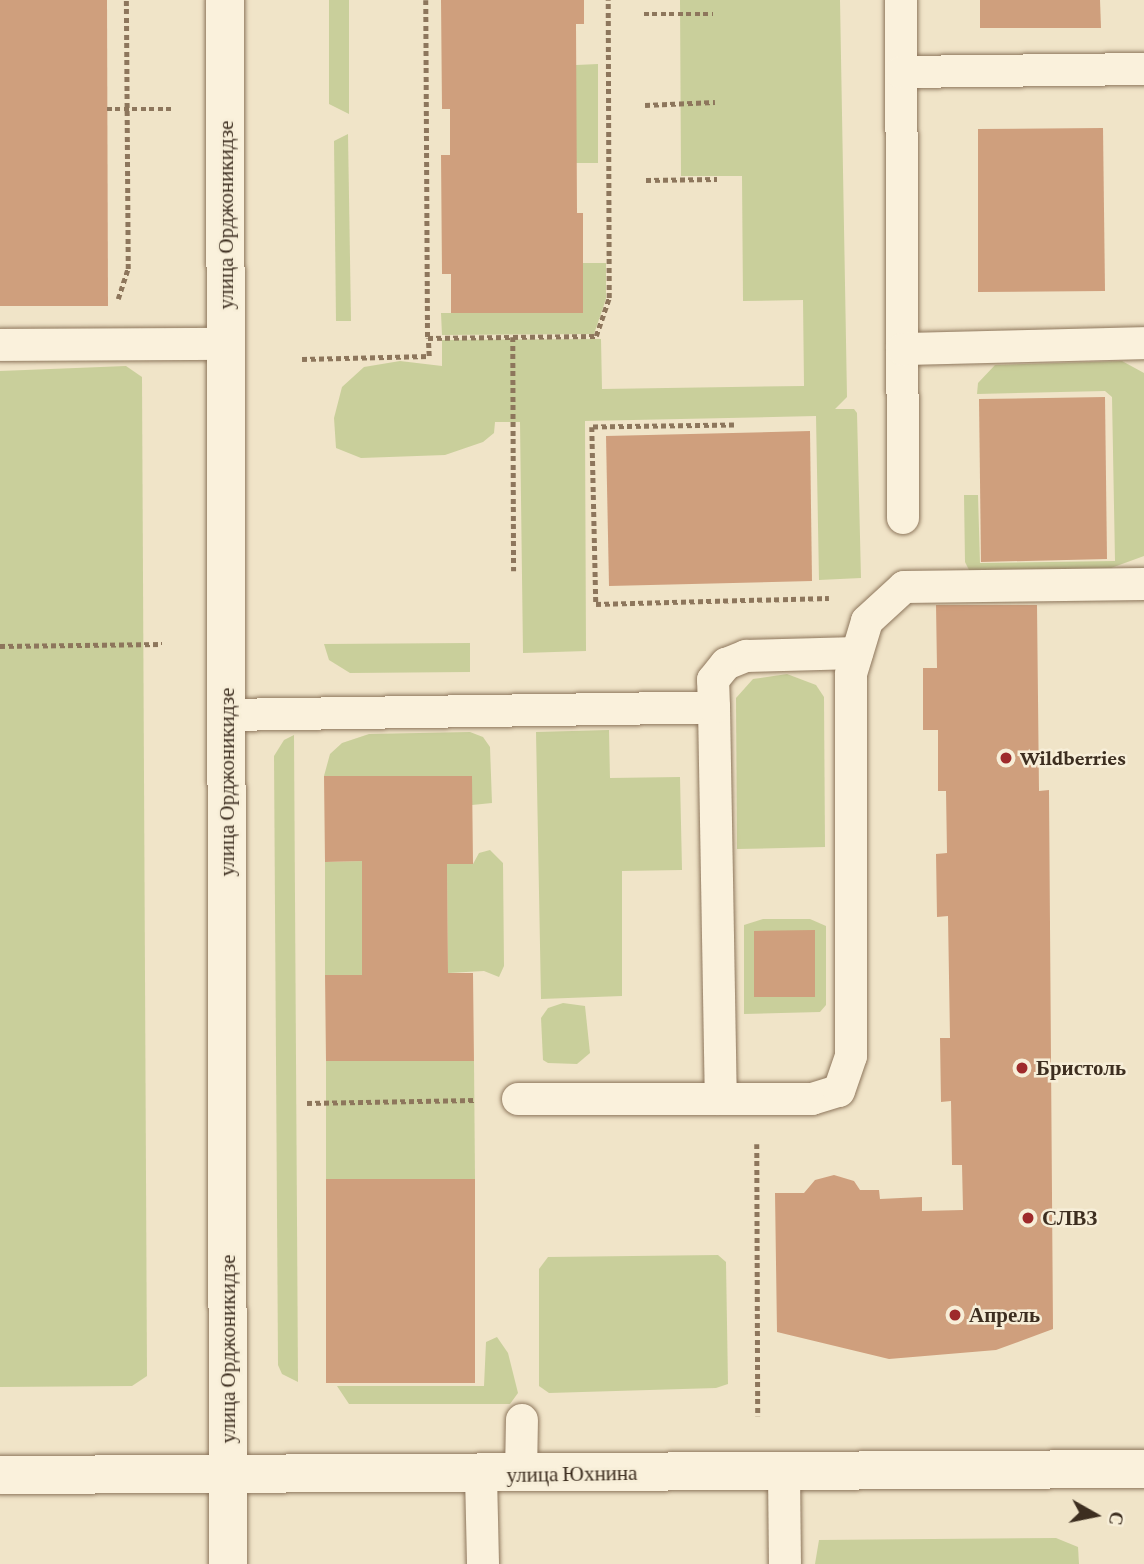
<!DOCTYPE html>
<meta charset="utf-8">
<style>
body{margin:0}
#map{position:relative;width:1144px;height:1564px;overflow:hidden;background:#f0e4c8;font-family:"Crimson Pro",serif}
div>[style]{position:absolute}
.green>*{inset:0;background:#c9cf9b}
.building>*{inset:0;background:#cf9f7d}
.path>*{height:4.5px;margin-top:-2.25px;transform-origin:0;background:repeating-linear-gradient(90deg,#8d765c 0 5px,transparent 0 8.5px)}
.roads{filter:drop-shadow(0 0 2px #8d765c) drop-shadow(0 0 2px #8d765c)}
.lane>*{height:32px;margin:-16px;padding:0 16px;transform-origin:16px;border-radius:16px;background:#faf1dc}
.street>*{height:38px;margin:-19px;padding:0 19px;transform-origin:19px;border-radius:19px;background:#faf1dc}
.secondary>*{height:38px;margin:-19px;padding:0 19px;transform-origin:19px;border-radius:19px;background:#faf1dc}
.dots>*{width:19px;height:19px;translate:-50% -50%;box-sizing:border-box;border:4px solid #f7eed8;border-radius:50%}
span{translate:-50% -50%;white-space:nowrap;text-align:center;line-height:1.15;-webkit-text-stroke:5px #f7eed8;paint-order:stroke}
.street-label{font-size:21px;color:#3d2e20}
.poi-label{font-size:21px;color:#3d2e20;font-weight:700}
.left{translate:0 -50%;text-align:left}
.north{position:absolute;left:1060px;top:1480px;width:70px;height:70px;-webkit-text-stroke:5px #f7eed8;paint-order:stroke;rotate:99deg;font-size:19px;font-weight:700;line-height:28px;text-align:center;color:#3d2e20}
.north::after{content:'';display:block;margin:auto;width:24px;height:32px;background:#3d2e20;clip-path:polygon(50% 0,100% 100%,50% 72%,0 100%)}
</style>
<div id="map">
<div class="green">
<i style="clip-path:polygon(329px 0,349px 0,349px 114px,329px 104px)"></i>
<i style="clip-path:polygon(680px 0,840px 0,847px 397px,835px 409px,854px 409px,857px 413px,861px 578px,819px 580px,816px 416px,585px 421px,586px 651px,523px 653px,520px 422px,495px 422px,494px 433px,483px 442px,445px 455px,361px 458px,336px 448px,334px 418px,342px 387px,364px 367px,400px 361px,442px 366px,442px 340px,601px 339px,602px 389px,804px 386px,803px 300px,743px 301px,742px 176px,681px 176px)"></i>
<i style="clip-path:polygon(598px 64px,598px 163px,576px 163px,576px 65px)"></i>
<i style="clip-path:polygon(348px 134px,351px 321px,336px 321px,334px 141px)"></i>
<i style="clip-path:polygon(583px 263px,606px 263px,606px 299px,594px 334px,442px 335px,441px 313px,583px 313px)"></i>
<i style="clip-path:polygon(1122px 361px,1144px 373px,1144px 556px,1111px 568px,969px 570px,965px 562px,964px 495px,978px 495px,980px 563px,1115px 561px,1112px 397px,1105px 391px,977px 394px,978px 383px,995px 365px)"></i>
<i style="clip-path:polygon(126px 366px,142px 377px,147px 1376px,132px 1386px,0 1387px,0 371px)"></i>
<i style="clip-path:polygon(470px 643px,470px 672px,350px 673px,329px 660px,324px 644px)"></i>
<i style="clip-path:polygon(787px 674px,816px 685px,824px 697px,825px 847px,737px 849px,736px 698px,753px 679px)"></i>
<i style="clip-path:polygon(609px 730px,610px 778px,680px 777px,682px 870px,622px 871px,622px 996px,541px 999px,536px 732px)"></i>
<i style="clip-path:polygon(470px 732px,483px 737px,490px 747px,492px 803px,472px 805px,472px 776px,324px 776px,330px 754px,342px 743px,369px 734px)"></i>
<i style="clip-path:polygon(294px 735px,298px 1382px,282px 1374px,278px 1365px,274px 756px,284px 740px)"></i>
<i style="clip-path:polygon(490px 850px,503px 863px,504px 966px,499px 977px,484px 971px,448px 973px,447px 864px,473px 864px,479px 853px)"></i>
<i style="clip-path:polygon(362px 861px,362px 975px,325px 975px,325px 862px)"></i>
<i style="clip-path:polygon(763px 919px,810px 919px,826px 926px,826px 1005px,820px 1012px,744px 1014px,744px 925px)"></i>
<i style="clip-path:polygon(563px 1003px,585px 1006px,590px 1053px,577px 1064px,548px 1063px,543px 1060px,541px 1018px,548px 1008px)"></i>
<i style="clip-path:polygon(326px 1061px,474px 1061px,475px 1179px,326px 1179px)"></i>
<i style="clip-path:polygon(718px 1255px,726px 1262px,728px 1384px,716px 1388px,549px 1393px,539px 1386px,539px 1269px,548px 1257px)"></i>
<i style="clip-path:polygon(497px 1337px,508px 1353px,518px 1393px,510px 1404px,349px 1404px,337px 1386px,484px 1386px,486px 1342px)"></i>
<i style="clip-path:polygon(1056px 1538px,1078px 1547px,1079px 1564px,815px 1564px,819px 1540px)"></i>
</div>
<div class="building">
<i style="clip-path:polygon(0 0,107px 0,108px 306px,0 306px)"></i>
<i style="clip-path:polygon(441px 0,584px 0,584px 24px,576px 24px,577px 213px,583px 213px,583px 313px,451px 313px,451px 274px,442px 274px,441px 155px,450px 155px,450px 109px,442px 109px)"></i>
<i style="clip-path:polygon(980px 0,1100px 0,1101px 28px,980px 28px)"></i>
<i style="clip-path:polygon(1103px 128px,1105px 291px,978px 292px,978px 129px)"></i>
<i style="clip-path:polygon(1105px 397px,1107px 559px,981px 562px,979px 399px)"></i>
<i style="clip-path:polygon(810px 431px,812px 581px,609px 586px,606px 436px)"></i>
<i style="clip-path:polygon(936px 605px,1037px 605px,1039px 791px,1049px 790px,1053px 1329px,996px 1350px,889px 1359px,777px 1332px,775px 1193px,804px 1193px,815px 1180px,834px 1175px,854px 1181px,860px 1190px,879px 1190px,880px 1199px,922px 1197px,922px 1211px,963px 1210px,962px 1165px,952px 1165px,951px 1101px,941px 1102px,940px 1038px,950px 1038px,948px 916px,937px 917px,936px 854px,947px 853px,946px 791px,938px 791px,938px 730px,923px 730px,923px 668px,937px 668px)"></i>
<i style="clip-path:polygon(324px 776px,472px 776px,473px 864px,447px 864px,448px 973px,473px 973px,474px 1061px,326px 1061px,325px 975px,362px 975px,362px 861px,325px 862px)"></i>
<i style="clip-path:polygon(815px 930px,815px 997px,754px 997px,754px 931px)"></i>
<i style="clip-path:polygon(326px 1179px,475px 1179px,475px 1383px,326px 1383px)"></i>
</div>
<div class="path">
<i style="left:426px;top:0;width:338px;rotate:89.7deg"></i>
<i style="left:428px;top:338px;width:168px;rotate:-0.7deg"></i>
<i style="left:596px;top:336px;width:40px;rotate:-71.1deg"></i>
<i style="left:609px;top:298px;width:298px;rotate:-90.2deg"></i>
<i style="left:644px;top:14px;width:69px"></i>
<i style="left:645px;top:105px;width:70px;rotate:-2.5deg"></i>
<i style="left:107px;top:109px;width:64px"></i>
<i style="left:646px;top:180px;width:71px;rotate:-0.8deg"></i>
<i style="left:118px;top:299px;width:32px;rotate:-72deg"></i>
<i style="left:128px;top:269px;width:269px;rotate:-90.4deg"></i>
<i style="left:513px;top:337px;width:234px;rotate:89.8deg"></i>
<i style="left:302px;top:359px;width:127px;rotate:-1.4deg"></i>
<i style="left:429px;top:356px;width:18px;rotate:-93deg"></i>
<i style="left:734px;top:425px;width:142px;rotate:179.2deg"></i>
<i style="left:592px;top:427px;width:177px;rotate:88.7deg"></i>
<i style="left:596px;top:604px;width:233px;rotate:-1.5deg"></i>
<i style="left:0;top:646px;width:162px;rotate:-0.7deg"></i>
<i style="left:307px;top:1103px;width:168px;rotate:-1deg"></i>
<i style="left:757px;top:1144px;width:272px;rotate:89.8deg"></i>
</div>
<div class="roads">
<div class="lane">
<i style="left:901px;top:0;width:518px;rotate:89.78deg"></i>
<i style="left:901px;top:72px;width:243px;rotate:-0.7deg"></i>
<i style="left:0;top:345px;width:226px;rotate:-0.3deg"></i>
<i style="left:902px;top:349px;width:242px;rotate:-1.4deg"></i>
<i style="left:714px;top:707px;width:392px;rotate:89deg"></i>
<i style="left:226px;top:715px;width:488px;rotate:-0.9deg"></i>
<i style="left:714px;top:707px;width:27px;rotate:-92deg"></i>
<i style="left:713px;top:680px;width:21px;rotate:-51deg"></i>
<i style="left:726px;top:664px;width:22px;rotate:-22deg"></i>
<i style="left:746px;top:656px;width:111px;rotate:-1.5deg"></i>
<i style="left:518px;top:1099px;width:294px"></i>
<i style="left:812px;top:1099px;width:28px;rotate:-17deg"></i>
<i style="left:839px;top:1091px;width:37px;rotate:-71deg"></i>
<i style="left:851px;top:1056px;width:382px;rotate:-90deg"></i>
<i style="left:851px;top:674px;width:55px;rotate:-73.2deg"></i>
<i style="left:867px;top:621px;width:50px;rotate:-42.6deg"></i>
<i style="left:904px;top:587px;width:240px;rotate:-0.7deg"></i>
<i style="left:784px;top:1472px;width:92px;rotate:89.4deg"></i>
<i style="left:481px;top:1475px;width:89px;rotate:88.7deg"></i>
<i style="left:521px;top:1475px;width:55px;rotate:-89deg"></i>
</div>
<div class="street">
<i style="left:0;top:1475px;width:1144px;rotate:-0.3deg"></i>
</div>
<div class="secondary">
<i style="left:225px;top:0;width:1564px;rotate:89.89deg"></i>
</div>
</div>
<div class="dots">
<i style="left:1006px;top:758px;background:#9e2a2b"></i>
<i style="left:1022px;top:1068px;background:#9e2a2b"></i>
<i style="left:1028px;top:1218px;background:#9e2a2b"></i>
<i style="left:955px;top:1315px;background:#9e2a2b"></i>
</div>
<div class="street-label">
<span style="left:226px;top:215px;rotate:-90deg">улица Орджоникидзе</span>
<span style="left:227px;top:782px;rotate:-90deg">улица Орджоникидзе</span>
<span style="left:228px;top:1349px;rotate:-90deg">улица Орджоникидзе</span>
<span style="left:572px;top:1474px;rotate:-1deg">улица Юхнина</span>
</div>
<div class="poi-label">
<span class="left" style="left:1020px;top:758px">Wildberries</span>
<span class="left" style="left:1036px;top:1068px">Бристоль</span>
<span class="left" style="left:1042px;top:1218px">СЛВЗ</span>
<span class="left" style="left:969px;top:1315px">Апрель</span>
</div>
<div class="north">С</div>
</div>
